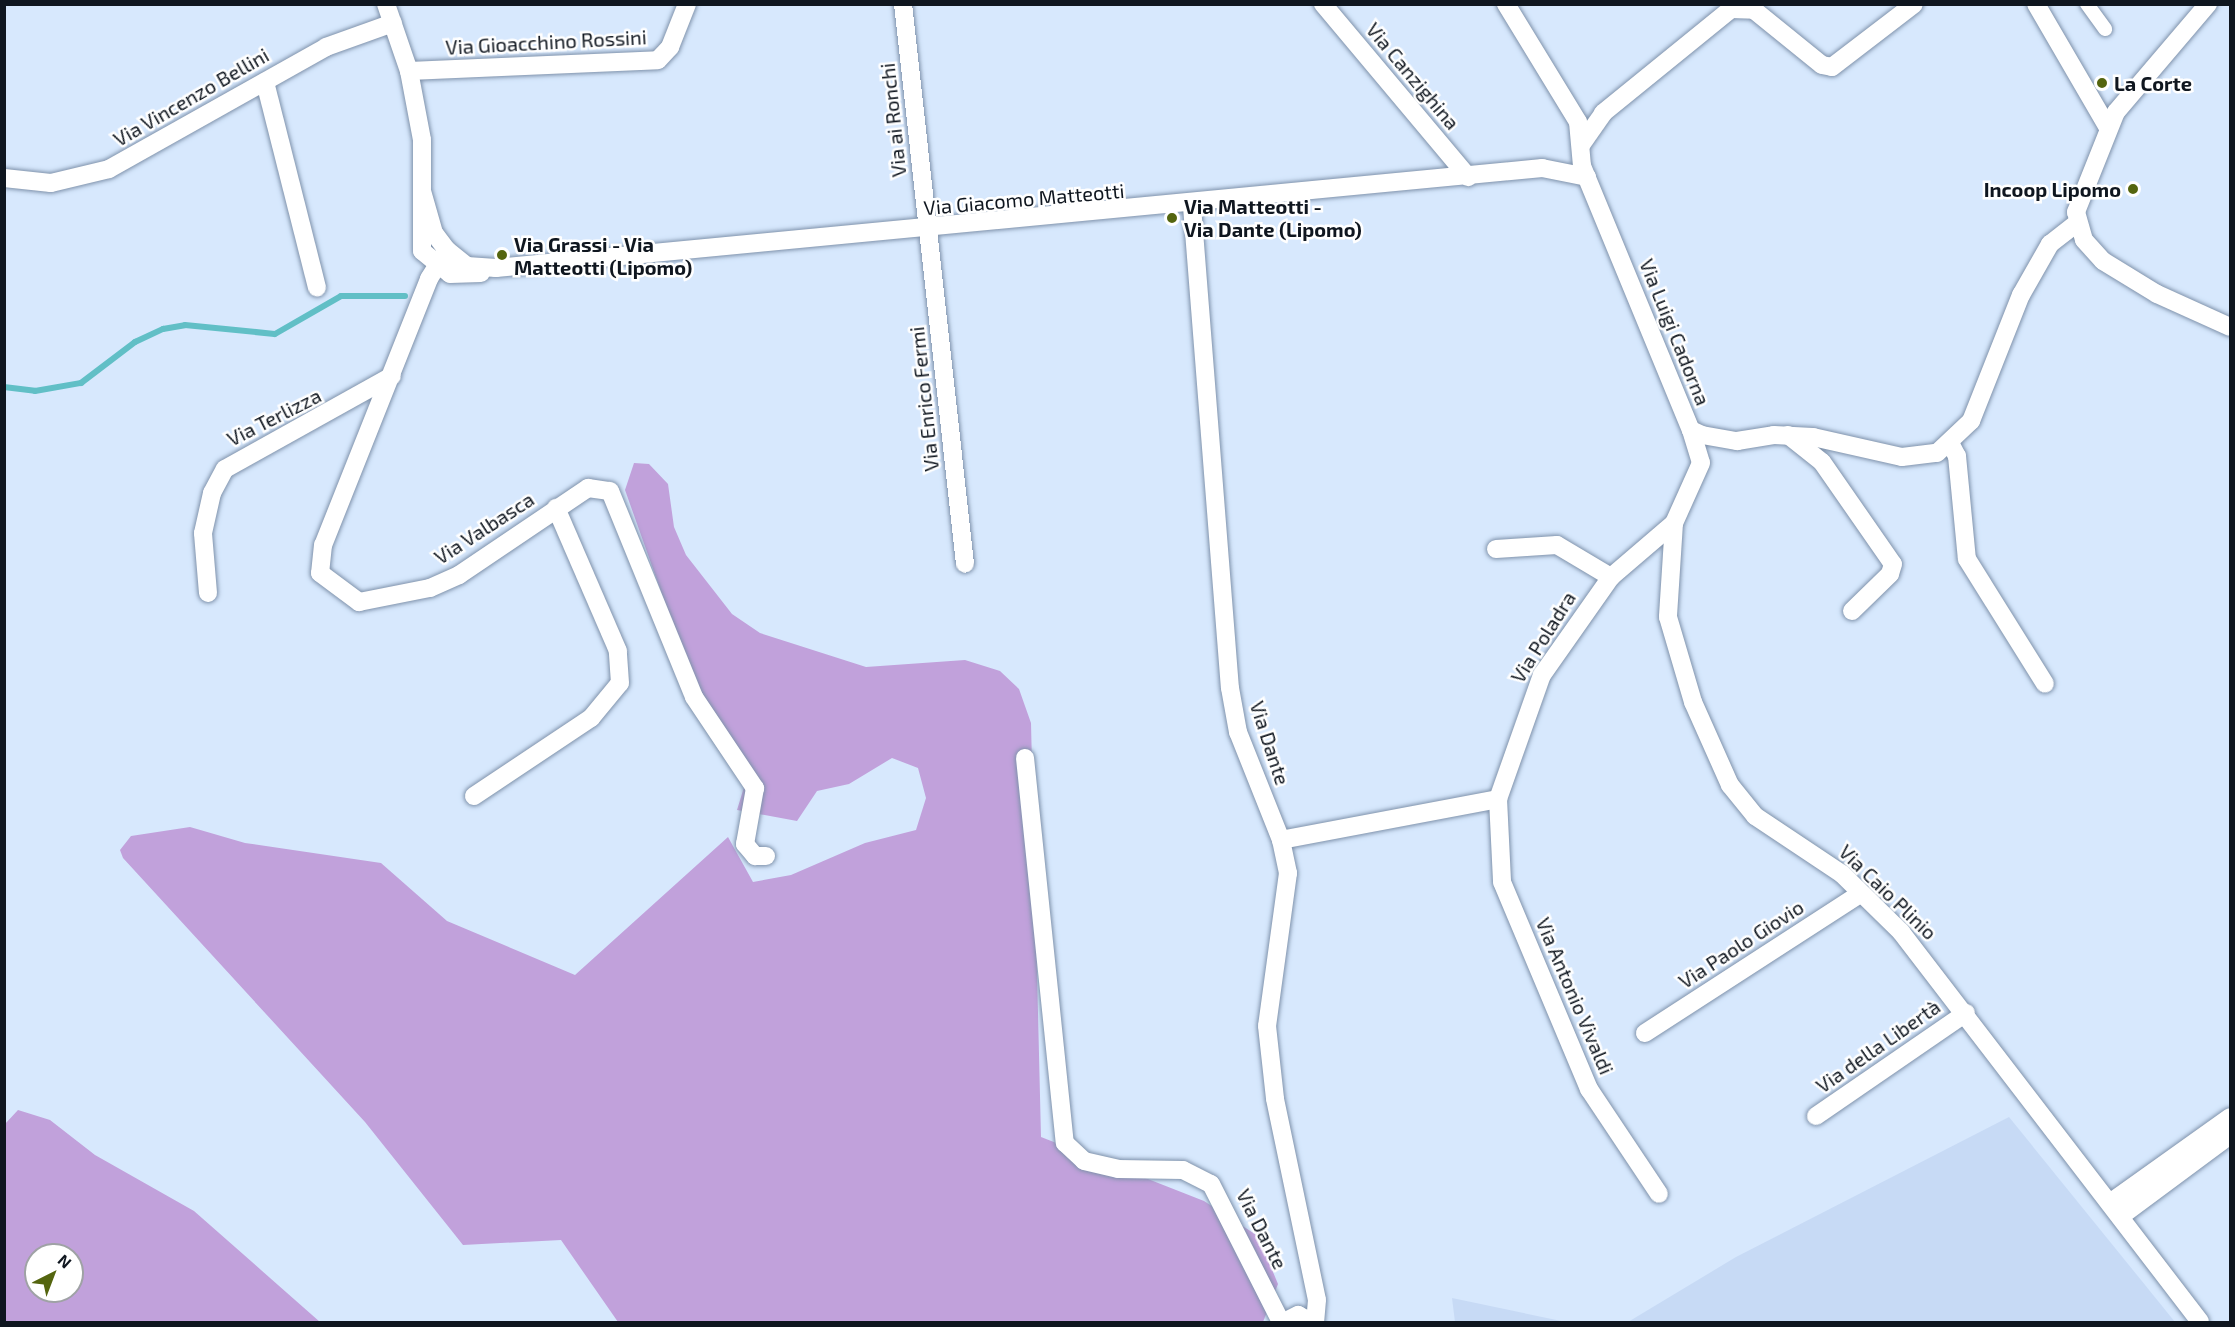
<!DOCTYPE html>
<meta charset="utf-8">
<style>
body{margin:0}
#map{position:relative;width:2235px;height:1327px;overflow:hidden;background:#d7e8fd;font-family:"Exo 2",sans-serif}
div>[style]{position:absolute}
.built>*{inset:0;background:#c7daf5}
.forest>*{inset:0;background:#c1a1db}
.stream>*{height:6px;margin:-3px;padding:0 3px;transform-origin:3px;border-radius:3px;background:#61bfc6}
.roads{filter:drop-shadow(0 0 2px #7f92ab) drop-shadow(0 0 2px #7f92ab)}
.pedestrian>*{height:14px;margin:-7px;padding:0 7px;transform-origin:7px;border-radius:7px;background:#fff}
.minor>*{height:18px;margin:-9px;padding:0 9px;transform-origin:9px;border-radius:9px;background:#fff}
.dots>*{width:16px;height:16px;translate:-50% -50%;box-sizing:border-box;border:3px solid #fff;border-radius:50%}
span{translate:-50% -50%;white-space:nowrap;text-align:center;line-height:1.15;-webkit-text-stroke:5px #fff;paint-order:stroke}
.street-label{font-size:20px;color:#0f161f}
.poi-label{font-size:20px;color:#0f161f;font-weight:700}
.left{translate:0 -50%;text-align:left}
.right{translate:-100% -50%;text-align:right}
.frame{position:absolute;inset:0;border:6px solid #0f161f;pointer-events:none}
.north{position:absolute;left:24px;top:1243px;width:60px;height:60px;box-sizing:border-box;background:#fff;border:2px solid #9fa2a5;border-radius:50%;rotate:42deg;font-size:16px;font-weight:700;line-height:24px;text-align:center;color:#0f161f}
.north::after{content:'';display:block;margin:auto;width:21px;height:27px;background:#54650f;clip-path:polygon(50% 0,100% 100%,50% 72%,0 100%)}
</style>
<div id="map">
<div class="built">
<i style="clip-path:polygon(2009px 1117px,2175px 1322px,1628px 1322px,1736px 1257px)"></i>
<i style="clip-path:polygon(1452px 1298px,1566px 1322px,1455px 1322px)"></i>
</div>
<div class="forest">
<i style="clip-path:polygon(634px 463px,649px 464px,668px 484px,674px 527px,686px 555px,732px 614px,760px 633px,866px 667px,965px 660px,1000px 671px,1019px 689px,1031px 723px,1041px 1137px,1204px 1201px,1258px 1236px,1278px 1284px,1263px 1322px,618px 1322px,561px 1240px,463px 1245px,365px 1122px,123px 858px,120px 850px,131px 836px,190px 827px,245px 843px,381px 863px,447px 921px,575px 975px,728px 837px,753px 882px,791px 875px,865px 843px,916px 830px,926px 798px,918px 768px,892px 758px,849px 784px,817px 791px,797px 821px,737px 810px,749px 771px,702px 707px,625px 490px)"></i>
<i style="clip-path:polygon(evenodd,18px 1110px,50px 1120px,95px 1155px,194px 1211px,320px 1322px,5px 1322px,5px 1124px,18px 1110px,36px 1255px,72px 1255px,72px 1291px,36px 1291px,36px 1255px)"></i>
</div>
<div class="stream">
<i style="left:4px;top:387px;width:31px;rotate:7deg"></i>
<i style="left:35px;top:391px;width:47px;rotate:-9.9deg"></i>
<i style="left:81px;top:383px;width:68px;rotate:-37.2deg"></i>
<i style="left:135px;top:342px;width:31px;rotate:-25deg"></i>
<i style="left:163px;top:329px;width:22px;rotate:-10deg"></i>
<i style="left:185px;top:325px;width:90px;rotate:5.7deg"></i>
<i style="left:275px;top:334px;width:76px;rotate:-29.9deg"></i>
<i style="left:341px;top:296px;width:64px"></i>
</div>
<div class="roads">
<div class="pedestrian">
<i style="left:2087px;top:4px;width:31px;rotate:54deg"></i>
</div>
<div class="minor">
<i style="left:386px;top:4px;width:71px;rotate:71.1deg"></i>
<i style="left:409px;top:71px;width:70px;rotate:79.3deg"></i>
<i style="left:422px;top:140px;width:111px;rotate:90deg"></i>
<i style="left:422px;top:251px;width:36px;rotate:39deg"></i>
<i style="left:450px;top:274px;width:31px;rotate:-2deg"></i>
<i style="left:903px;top:4px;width:563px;rotate:83.68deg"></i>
<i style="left:1323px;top:4px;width:226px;rotate:50deg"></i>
<i style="left:1506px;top:4px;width:138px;rotate:58.6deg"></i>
<i style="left:1578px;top:122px;width:44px;rotate:84.8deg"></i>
<i style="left:1582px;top:166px;width:286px;rotate:67.6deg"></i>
<i style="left:1691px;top:430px;width:12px;rotate:24deg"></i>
<i style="left:1702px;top:435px;width:36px;rotate:10deg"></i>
<i style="left:1737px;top:441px;width:37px;rotate:-9deg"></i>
<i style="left:1774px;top:435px;width:39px;rotate:3deg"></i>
<i style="left:1813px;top:437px;width:91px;rotate:12.7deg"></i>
<i style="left:1902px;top:457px;width:35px;rotate:-7deg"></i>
<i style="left:1937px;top:453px;width:47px;rotate:-43.3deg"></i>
<i style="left:1971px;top:421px;width:136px;rotate:-68.4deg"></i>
<i style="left:2021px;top:295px;width:59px;rotate:-60.4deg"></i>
<i style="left:2050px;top:244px;width:34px;rotate:-38deg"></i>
<i style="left:2036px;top:4px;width:141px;rotate:59.8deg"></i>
<i style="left:2208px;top:4px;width:142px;rotate:130.4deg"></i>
<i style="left:2116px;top:112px;width:108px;rotate:111.8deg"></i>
<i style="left:2076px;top:212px;width:29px;rotate:74deg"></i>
<i style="left:2084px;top:240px;width:28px;rotate:48deg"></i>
<i style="left:2103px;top:261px;width:63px;rotate:31.4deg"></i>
<i style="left:2157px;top:294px;width:80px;rotate:24.3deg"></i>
<i style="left:409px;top:71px;width:249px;rotate:-2.5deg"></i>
<i style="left:658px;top:60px;width:18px;rotate:-47deg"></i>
<i style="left:670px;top:47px;width:46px;rotate:-68.4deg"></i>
<i style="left:265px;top:82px;width:212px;rotate:75.8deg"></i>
<i style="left:1581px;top:145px;width:39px;rotate:-55deg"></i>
<i style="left:1603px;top:113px;width:165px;rotate:-39.1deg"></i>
<i style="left:1731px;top:9px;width:23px;rotate:2deg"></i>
<i style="left:1754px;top:10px;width:87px;rotate:39deg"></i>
<i style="left:1822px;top:65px;width:10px;rotate:11deg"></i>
<i style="left:1832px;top:67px;width:103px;rotate:-37.5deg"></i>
<i style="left:4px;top:178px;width:47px;rotate:6.1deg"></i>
<i style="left:51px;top:183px;width:60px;rotate:-13.6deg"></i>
<i style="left:109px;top:169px;width:249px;rotate:-29.3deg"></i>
<i style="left:326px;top:47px;width:71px;rotate:-19.7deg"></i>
<i style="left:422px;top:191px;width:44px;rotate:74.1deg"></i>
<i style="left:434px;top:233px;width:21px;rotate:53deg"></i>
<i style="left:447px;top:250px;width:26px;rotate:39deg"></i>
<i style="left:467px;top:266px;width:29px;rotate:4deg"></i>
<i style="left:496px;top:268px;width:1051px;rotate:-5.46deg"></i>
<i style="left:1542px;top:168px;width:46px;rotate:11.3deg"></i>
<i style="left:1192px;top:206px;width:483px;rotate:85.5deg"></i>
<i style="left:1230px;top:688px;width:45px;rotate:79.7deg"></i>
<i style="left:1238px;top:732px;width:116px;rotate:68.3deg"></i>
<i style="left:1281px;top:840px;width:34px;rotate:78deg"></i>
<i style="left:1288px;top:873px;width:154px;rotate:97.8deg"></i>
<i style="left:1267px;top:1026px;width:73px;rotate:83.7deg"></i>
<i style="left:1275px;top:1099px;width:205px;rotate:78.2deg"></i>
<i style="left:1317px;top:1300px;width:22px;rotate:95deg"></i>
<i style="left:447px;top:250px;width:34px;rotate:122deg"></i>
<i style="left:429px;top:279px;width:286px;rotate:111.7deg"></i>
<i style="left:323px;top:545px;width:28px;rotate:96deg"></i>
<i style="left:320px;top:573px;width:49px;rotate:36.6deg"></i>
<i style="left:359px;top:602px;width:72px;rotate:-11.2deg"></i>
<i style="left:430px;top:588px;width:32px;rotate:-24deg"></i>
<i style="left:459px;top:575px;width:156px;rotate:-34deg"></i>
<i style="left:588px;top:488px;width:22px;rotate:8deg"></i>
<i style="left:610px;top:491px;width:222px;rotate:67.8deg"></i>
<i style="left:694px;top:697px;width:110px;rotate:56.2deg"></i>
<i style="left:755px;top:788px;width:57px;rotate:100.1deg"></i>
<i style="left:745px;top:844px;width:16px;rotate:50deg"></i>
<i style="left:755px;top:856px;width:11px"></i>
<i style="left:1691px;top:430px;width:34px;rotate:73deg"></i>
<i style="left:1701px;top:463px;width:66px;rotate:114.2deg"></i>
<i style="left:1674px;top:523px;width:94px;rotate:93.7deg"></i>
<i style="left:1668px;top:617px;width:89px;rotate:73.6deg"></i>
<i style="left:1693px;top:702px;width:91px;rotate:66deg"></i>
<i style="left:1730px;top:785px;width:40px;rotate:51deg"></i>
<i style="left:1755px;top:816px;width:105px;rotate:33.7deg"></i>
<i style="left:1842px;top:874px;width:83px;rotate:44.5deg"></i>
<i style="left:1901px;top:932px;width:491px;rotate:52.5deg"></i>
<i style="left:1788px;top:435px;width:43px;rotate:38.5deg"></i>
<i style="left:1822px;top:462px;width:124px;rotate:55.2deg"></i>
<i style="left:1893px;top:564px;width:10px;rotate:107deg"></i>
<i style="left:1890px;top:574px;width:53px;rotate:135.8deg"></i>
<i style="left:1950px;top:443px;width:15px;rotate:62deg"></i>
<i style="left:1957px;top:456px;width:103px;rotate:84.5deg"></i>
<i style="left:1967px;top:559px;width:147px;rotate:58deg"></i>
<i style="left:1496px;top:549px;width:61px;rotate:-3.8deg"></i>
<i style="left:1557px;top:545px;width:63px;rotate:30.7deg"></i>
<i style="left:208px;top:593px;width:60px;rotate:-94.8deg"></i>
<i style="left:203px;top:533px;width:41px;rotate:-77.3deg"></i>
<i style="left:212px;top:493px;width:27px;rotate:-62deg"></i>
<i style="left:225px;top:469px;width:191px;rotate:-29.1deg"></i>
<i style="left:1025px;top:758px;width:387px;rotate:84.1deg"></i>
<i style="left:1065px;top:1143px;width:26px;rotate:43deg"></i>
<i style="left:1084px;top:1161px;width:35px;rotate:13deg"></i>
<i style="left:1118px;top:1169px;width:65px;rotate:0.9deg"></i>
<i style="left:1183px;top:1170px;width:31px;rotate:27deg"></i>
<i style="left:1211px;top:1184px;width:155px;rotate:63.1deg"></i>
<i style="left:474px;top:796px;width:141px;rotate:-33.7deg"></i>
<i style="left:591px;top:718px;width:45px;rotate:-50.4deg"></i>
<i style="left:620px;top:683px;width:32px;rotate:-94deg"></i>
<i style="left:618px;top:651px;width:156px;rotate:-113.4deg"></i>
<i style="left:1498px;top:799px;width:83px;rotate:87.2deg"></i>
<i style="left:1502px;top:882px;width:225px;rotate:67.2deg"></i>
<i style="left:1589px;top:1089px;width:126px;rotate:56.3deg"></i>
<i style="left:1281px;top:840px;width:221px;rotate:-10.7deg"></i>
<i style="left:1498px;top:799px;width:132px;rotate:-70.5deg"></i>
<i style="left:1542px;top:675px;width:120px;rotate:-54.9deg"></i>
<i style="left:1611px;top:577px;width:83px;rotate:-40.6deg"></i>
<i style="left:1645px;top:1033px;width:257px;rotate:-32.9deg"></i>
<i style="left:1816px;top:1116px;width:182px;rotate:-34.5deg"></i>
<i style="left:2111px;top:1202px;width:146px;rotate:-35.5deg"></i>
<i style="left:2121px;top:1216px;width:136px;rotate:-36.6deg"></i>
<i style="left:1284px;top:1322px;width:16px;rotate:-27deg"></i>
<i style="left:1298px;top:1315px;width:15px;rotate:28deg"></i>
</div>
</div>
<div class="dots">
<i style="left:2102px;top:83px;background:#54650f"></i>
<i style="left:2133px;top:189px;background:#54650f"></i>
<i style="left:1172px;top:218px;background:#54650f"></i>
<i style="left:502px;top:255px;background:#54650f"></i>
</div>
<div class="street-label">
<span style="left:546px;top:42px;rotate:-3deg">Via Gioacchino Rossini</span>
<span style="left:1413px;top:76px;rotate:50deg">Via Canzighina</span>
<span style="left:191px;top:97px;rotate:-30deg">Via Vincenzo Bellini</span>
<span style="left:893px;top:120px;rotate:-96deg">Via ai Ronchi</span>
<span style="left:1024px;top:199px;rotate:-5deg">Via Giacomo Matteotti</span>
<span style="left:1675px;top:332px;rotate:68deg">Via Luigi Cadorna</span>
<span style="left:924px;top:399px;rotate:-96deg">Via Enrico Fermi</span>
<span style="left:274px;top:417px;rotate:-27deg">Via Terlizza</span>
<span style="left:484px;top:528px;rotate:-33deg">Via Valbasca</span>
<span style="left:1543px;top:637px;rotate:-58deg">Via Poladra</span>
<span style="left:1270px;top:743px;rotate:72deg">Via Dante</span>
<span style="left:1888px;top:892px;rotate:44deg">Via Caio Plinio</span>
<span style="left:1741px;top:944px;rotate:-33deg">Via Paolo Giovio</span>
<span style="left:1575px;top:996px;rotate:67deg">Via Antonio Vivaldi</span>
<span style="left:1878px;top:1046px;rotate:-35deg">Via della Libertà</span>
<span style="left:1262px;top:1229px;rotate:63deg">Via Dante</span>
</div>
<div class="poi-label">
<span class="left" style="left:2114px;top:83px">La Corte</span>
<span class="right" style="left:2121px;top:189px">Incoop Lipomo</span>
<span class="left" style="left:1184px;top:218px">Via Matteotti -<br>Via Dante (Lipomo)</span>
<span class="left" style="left:514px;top:256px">Via Grassi - Via<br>Matteotti (Lipomo)</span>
</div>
<div class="frame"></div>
<div class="north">N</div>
</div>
